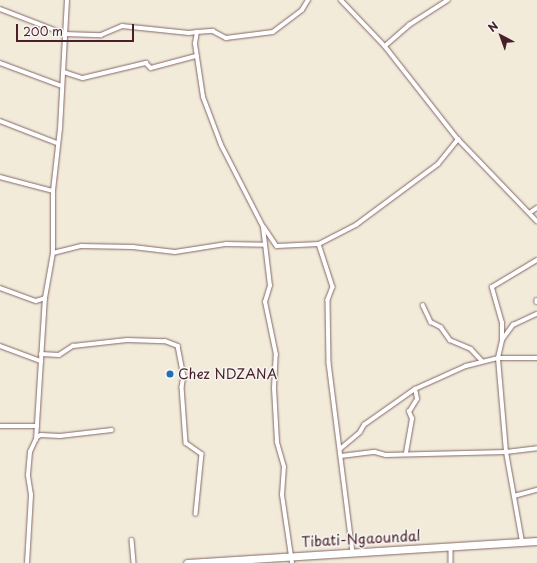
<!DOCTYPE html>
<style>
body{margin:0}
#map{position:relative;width:537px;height:563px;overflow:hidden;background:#f2ebd9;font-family:"Playpen Sans",sans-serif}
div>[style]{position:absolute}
.roads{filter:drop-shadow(0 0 1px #856668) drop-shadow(0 0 1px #856668)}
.street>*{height:3.5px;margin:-1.75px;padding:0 1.75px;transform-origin:1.75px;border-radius:1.75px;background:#fff}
.highway>*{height:7px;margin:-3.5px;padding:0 3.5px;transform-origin:3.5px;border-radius:3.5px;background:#fff}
.dots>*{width:11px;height:11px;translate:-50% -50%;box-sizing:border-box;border:2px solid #f6f6f2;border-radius:50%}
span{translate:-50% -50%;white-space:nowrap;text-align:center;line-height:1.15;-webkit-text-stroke:3px #f6f6f2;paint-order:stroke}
.poi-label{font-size:14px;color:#4a1f2b}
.left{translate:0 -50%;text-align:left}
.street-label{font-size:14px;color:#4a1f2b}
.north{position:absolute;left:481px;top:16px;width:40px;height:40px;-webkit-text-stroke:3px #f6f6f2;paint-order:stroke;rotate:319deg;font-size:11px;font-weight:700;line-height:16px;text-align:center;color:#4a1f2b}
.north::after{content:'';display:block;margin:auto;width:14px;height:18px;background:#4a1f2b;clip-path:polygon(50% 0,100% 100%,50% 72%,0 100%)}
.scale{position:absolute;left:16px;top:24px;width:118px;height:18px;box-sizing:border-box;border:2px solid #4a1f2b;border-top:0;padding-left:5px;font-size:12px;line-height:14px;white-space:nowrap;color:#4a1f2b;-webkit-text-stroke:3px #f6f6f2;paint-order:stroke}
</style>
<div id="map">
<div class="roads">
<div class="street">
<i style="left:341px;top:0;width:64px;rotate:46.3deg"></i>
<i style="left:385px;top:46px;width:118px;rotate:51.9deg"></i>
<i style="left:458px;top:139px;width:114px;rotate:46.1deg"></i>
<i style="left:0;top:9px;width:70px;rotate:21deg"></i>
<i style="left:65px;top:34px;width:36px;rotate:2deg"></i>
<i style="left:101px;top:35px;width:23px;rotate:-23deg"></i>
<i style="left:122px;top:26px;width:67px;rotate:6deg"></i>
<i style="left:189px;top:33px;width:8px;rotate:-7deg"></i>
<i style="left:385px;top:46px;width:32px;rotate:-41deg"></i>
<i style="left:409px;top:25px;width:46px;rotate:-32.7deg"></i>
<i style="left:0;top:63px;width:66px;rotate:20.4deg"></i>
<i style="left:64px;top:72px;width:20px;rotate:18deg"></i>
<i style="left:83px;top:78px;width:65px;rotate:-13.4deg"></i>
<i style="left:146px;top:63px;width:7px;rotate:45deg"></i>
<i style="left:151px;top:68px;width:47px;rotate:-14.9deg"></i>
<i style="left:0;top:121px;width:61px;rotate:21.1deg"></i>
<i style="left:0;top:177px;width:55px;rotate:14.8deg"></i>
<i style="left:531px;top:212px;width:7px;rotate:-34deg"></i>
<i style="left:264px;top:227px;width:23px;rotate:56deg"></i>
<i style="left:277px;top:246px;width:42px;rotate:-2.7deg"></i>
<i style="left:319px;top:244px;width:42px;rotate:-27.2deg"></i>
<i style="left:356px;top:225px;width:102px;rotate:-36.6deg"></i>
<i style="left:438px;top:164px;width:32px;rotate:-51deg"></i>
<i style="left:319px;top:244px;width:45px;rotate:72deg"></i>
<i style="left:333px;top:287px;width:14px;rotate:111deg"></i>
<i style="left:328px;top:300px;width:63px;rotate:89.1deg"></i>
<i style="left:329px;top:363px;width:192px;rotate:82.8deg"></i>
<i style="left:53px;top:253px;width:29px;rotate:-14deg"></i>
<i style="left:81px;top:246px;width:52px;rotate:1.1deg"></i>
<i style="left:133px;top:247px;width:42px;rotate:6.8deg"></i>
<i style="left:175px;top:252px;width:52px;rotate:-8.9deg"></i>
<i style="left:226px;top:244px;width:39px;rotate:1deg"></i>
<i style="left:0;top:288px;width:38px;rotate:20deg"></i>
<i style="left:36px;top:301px;width:9px;rotate:-18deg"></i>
<i style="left:537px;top:300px;width:2px;rotate:90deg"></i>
<i style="left:423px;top:305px;width:19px;rotate:65deg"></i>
<i style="left:431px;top:322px;width:11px;rotate:27deg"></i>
<i style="left:441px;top:327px;width:16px;rotate:55deg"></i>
<i style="left:450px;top:340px;width:23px;rotate:23deg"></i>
<i style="left:471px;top:349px;width:16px;rotate:47deg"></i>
<i style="left:502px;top:340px;width:17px;rotate:-90deg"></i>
<i style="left:502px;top:323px;width:37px;rotate:-106deg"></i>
<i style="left:492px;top:287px;width:52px;rotate:-31deg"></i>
<i style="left:0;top:346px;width:44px;rotate:20.1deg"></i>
<i style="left:41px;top:354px;width:18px;rotate:3deg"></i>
<i style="left:59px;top:355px;width:17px;rotate:-33deg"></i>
<i style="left:73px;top:346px;width:54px;rotate:-6.3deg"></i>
<i style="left:127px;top:340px;width:38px;rotate:2deg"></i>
<i style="left:165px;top:341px;width:14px;rotate:21deg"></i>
<i style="left:178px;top:346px;width:31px;rotate:79deg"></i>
<i style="left:184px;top:376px;width:11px;rotate:100deg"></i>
<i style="left:182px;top:387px;width:56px;rotate:85.9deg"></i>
<i style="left:186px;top:443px;width:19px;rotate:35deg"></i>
<i style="left:202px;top:454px;width:60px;rotate:95.7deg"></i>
<i style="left:0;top:426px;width:37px"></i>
<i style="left:36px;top:440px;width:142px;rotate:-86.4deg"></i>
<i style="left:45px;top:298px;width:46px;rotate:-79.9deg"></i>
<i style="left:53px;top:253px;width:62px;rotate:-90deg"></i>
<i style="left:53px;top:191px;width:62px;rotate:-83.6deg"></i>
<i style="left:60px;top:129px;width:129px;rotate:-86.9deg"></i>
<i style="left:340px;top:449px;width:26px;rotate:-40deg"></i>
<i style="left:360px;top:432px;width:8px;rotate:-60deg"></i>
<i style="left:364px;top:425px;width:62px;rotate:-35.2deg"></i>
<i style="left:415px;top:389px;width:56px;rotate:-24.3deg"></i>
<i style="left:466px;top:366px;width:33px;rotate:-14deg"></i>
<i style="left:498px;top:358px;width:18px;rotate:-77deg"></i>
<i style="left:502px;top:340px;width:19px;rotate:-54deg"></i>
<i style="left:513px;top:325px;width:26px;rotate:-25deg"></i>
<i style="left:406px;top:453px;width:35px;rotate:-80deg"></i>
<i style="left:412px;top:419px;width:8px;rotate:-113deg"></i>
<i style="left:409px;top:412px;width:15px;rotate:-58deg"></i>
<i style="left:417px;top:399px;width:10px;rotate:-101deg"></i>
<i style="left:341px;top:456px;width:34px;rotate:-7deg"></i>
<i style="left:375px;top:452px;width:11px;rotate:15deg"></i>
<i style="left:386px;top:455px;width:120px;rotate:-1.4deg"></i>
<i style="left:506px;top:452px;width:31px;rotate:-7deg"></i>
<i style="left:514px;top:496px;width:24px;rotate:-15deg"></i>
<i style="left:132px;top:540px;width:23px;rotate:85deg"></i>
<i style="left:522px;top:542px;width:91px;rotate:-100.1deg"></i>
<i style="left:506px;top:452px;width:94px;rotate:-94.9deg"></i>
<i style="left:498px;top:358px;width:39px"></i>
<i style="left:451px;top:546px;width:17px;rotate:90deg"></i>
<i style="left:27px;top:563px;width:68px;rotate:-86.6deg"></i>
<i style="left:31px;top:495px;width:20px;rotate:-99deg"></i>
<i style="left:28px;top:475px;width:23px;rotate:-85deg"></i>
<i style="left:30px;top:452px;width:17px;rotate:-65deg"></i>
<i style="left:37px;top:437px;width:4px;rotate:-27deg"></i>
<i style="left:41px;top:435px;width:19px;rotate:3deg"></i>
<i style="left:60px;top:436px;width:52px;rotate:-6.6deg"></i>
<i style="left:292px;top:563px;width:69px;rotate:-98.4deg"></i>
<i style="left:282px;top:495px;width:28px;rotate:-86deg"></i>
<i style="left:284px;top:467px;width:26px;rotate:-106deg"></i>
<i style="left:277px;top:442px;width:54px;rotate:-93.2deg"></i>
<i style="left:274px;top:388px;width:33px;rotate:-87deg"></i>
<i style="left:276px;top:355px;width:54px;rotate:-101.7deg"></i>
<i style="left:265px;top:302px;width:17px;rotate:-73deg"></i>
<i style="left:270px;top:286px;width:59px;rotate:-96.8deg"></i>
<i style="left:263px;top:227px;width:92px;rotate:-117.1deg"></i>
<i style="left:221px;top:145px;width:51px;rotate:-110.6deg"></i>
<i style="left:203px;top:97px;width:54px;rotate:-98.6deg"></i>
<i style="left:195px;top:44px;width:12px;rotate:-81deg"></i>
<i style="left:197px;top:32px;width:16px;rotate:-4deg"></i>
<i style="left:213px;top:31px;width:15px;rotate:28deg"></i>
<i style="left:226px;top:38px;width:47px;rotate:-7.3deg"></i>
<i style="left:273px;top:32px;width:36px;rotate:-37deg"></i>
<i style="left:302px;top:10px;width:12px;rotate:-59deg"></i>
</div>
<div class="highway">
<i style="left:187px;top:563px;width:351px;rotate:-3.6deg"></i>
</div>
</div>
<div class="dots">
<i style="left:170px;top:374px;background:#1f6fb2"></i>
</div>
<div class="poi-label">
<span class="left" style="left:178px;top:374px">Chez NDZANA</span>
</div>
<div class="street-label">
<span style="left:361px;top:539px;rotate:-3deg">Tibati-Ngaoundal</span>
</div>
<div class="north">N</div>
<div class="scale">200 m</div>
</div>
